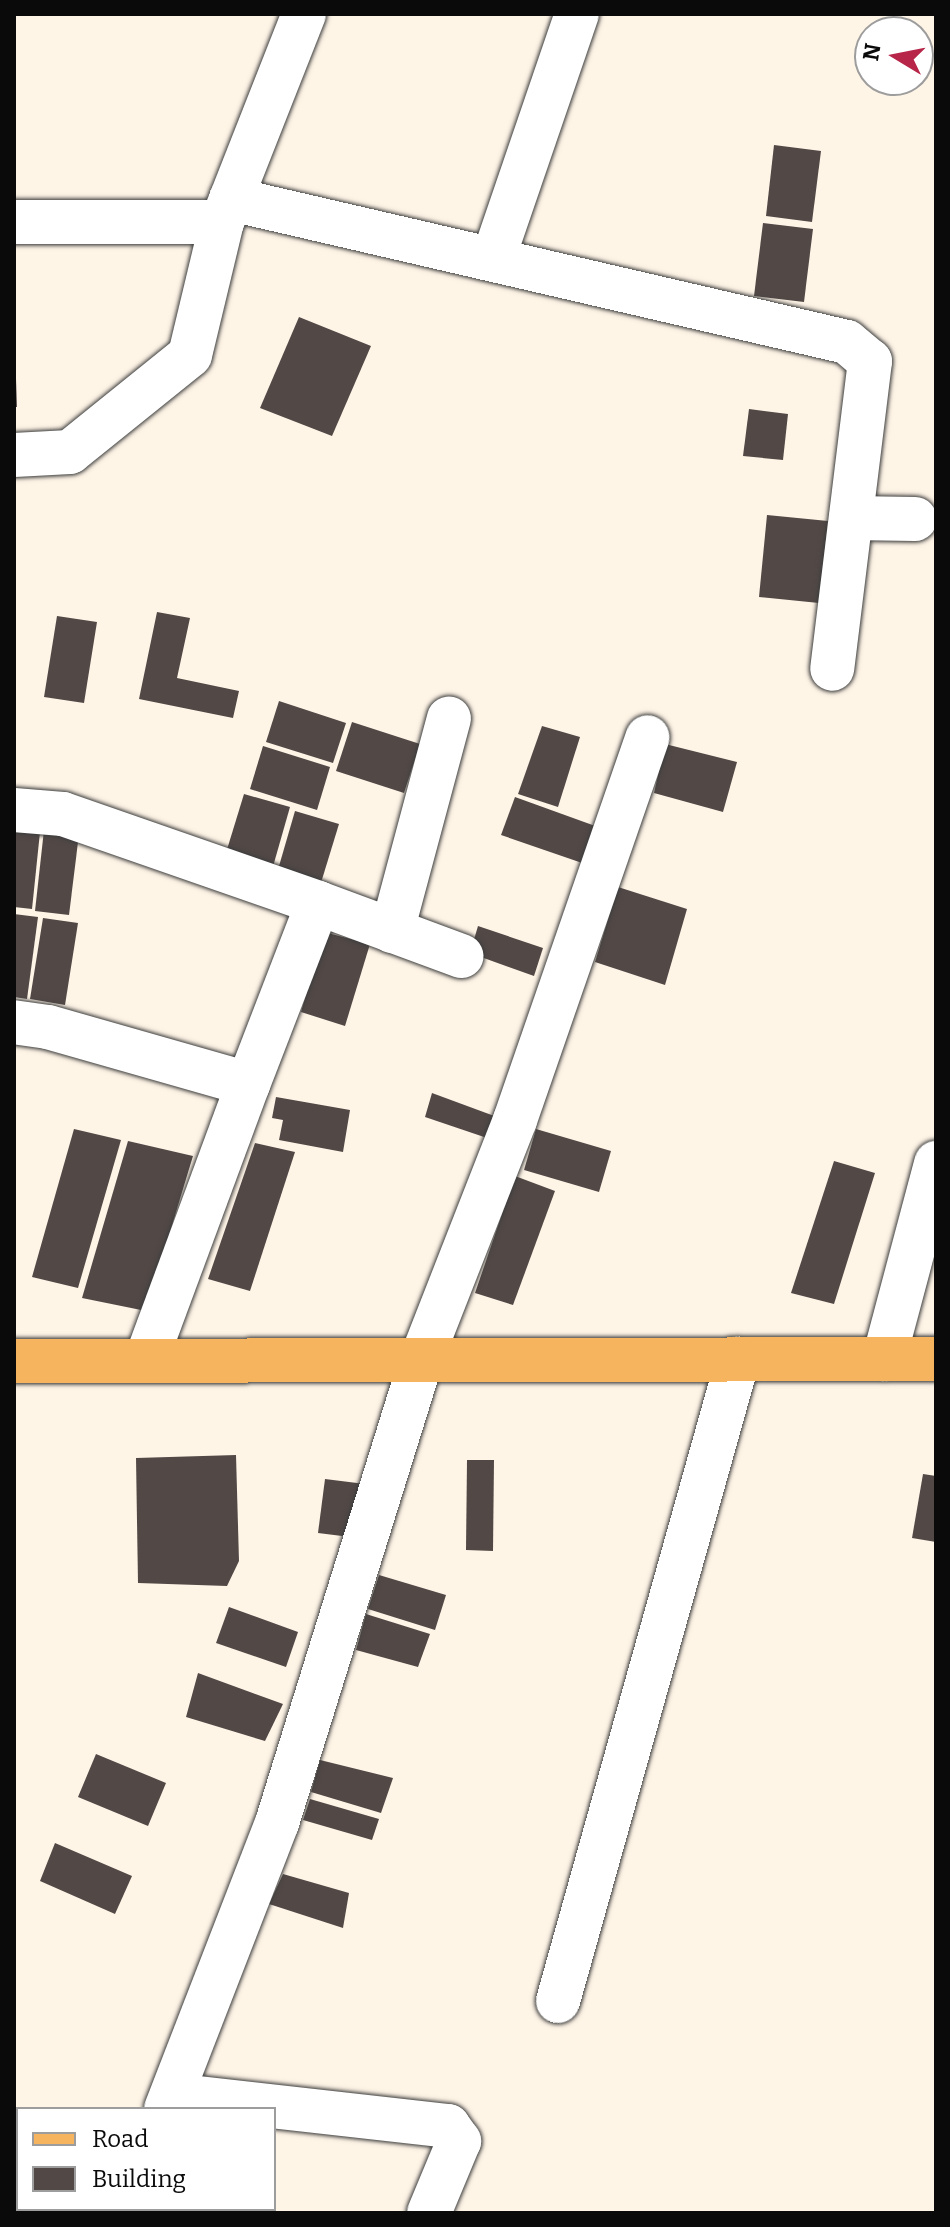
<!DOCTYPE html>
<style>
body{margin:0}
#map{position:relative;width:950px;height:2227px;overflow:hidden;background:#fff5e7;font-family:Bitter,serif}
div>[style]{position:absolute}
.building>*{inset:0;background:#524947}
.roads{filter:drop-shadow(0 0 2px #3d3d3d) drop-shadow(0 0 2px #3d3d3d)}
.minor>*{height:44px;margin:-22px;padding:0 22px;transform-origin:22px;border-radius:22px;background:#fff}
.major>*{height:44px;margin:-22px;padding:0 22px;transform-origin:22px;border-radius:22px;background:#f7b45f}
span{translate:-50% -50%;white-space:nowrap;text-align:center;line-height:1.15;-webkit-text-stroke:8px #fff;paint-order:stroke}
.frame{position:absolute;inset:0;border:16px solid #0a0a0a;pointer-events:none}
.legend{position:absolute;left:16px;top:2107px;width:260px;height:104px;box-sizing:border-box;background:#fff;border:2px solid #9d9d9d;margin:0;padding:10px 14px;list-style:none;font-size:24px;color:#0a0a0a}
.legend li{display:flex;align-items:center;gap:16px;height:40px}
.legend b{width:40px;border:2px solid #9d9d9d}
.north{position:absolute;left:854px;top:16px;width:80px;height:80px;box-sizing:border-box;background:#fff;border:2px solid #9d9d9d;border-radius:50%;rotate:280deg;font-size:22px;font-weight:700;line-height:32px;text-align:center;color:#0a0a0a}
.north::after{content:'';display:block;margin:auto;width:28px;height:36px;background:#b72549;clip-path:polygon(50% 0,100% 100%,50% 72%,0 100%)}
</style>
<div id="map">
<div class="building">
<i style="clip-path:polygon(774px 145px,821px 151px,812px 222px,766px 216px)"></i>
<i style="clip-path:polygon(763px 223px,813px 229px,804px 302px,754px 296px)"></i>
<i style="clip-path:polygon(299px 317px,371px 346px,332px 436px,260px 408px)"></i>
<i style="clip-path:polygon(14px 322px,17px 407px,14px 407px)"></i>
<i style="clip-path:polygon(749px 409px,788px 414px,783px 460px,743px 456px)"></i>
<i style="clip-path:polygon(767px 515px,828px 521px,819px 603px,759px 597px)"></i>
<i style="clip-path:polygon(157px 612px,190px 618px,177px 678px,239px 691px,233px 718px,139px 699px)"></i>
<i style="clip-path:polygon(57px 616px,97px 622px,84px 703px,44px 697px)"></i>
<i style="clip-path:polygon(279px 701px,346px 723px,333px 763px,266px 742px)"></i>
<i style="clip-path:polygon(352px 722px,420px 744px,404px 793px,336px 771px)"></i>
<i style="clip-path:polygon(542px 726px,580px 737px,558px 807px,518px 794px)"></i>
<i style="clip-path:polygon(665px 744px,737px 762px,723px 812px,654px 793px)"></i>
<i style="clip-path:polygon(263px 746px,330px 767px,317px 810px,250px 789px)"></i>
<i style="clip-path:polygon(244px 794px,290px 807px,272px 870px,225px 856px)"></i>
<i style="clip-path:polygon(515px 797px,598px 827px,585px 864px,501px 835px)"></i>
<i style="clip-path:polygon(295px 811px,339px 824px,320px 886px,277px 873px)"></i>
<i style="clip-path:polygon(14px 829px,40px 832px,32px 909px,14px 907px)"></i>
<i style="clip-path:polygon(44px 830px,79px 834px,69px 915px,35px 911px)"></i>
<i style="clip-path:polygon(618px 887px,687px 909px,665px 985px,595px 962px)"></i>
<i style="clip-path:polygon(14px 914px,38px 917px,27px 999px,14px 997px)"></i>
<i style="clip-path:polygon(43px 918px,78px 923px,65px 1005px,30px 999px)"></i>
<i style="clip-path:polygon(478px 926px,543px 948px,534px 976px,470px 953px)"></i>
<i style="clip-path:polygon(324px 932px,370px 944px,345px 1026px,301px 1012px)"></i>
<i style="clip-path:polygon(432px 1093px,497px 1117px,490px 1139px,425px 1117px)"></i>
<i style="clip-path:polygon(276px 1097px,350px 1110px,343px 1152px,279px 1140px,283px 1120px,272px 1118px)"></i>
<i style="clip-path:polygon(74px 1129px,121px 1140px,78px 1288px,32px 1277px)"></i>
<i style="clip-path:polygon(536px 1129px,611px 1151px,599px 1192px,524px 1170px)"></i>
<i style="clip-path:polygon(128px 1141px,193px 1156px,146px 1311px,82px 1298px)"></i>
<i style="clip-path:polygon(255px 1143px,295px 1152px,250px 1291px,208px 1279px)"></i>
<i style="clip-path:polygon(834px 1161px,875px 1173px,834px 1304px,791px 1293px)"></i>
<i style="clip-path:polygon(515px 1176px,555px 1191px,513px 1305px,475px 1293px)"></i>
<i style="clip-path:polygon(236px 1455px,239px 1561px,227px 1586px,138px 1583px,136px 1458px)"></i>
<i style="clip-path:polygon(467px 1460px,494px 1460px,493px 1551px,466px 1550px)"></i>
<i style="clip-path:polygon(923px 1474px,936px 1476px,936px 1542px,912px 1538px)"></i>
<i style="clip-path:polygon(325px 1479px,365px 1484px,358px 1538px,318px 1533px)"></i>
<i style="clip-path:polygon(379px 1575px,446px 1595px,435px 1630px,368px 1609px)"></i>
<i style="clip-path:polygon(229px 1607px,298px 1632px,286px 1667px,216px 1643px)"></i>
<i style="clip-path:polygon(366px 1614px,430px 1634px,418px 1667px,356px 1650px)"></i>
<i style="clip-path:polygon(198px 1673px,283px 1704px,265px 1741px,186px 1717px)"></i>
<i style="clip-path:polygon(96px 1754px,166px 1783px,148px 1826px,78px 1797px)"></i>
<i style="clip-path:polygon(320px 1760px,393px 1778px,381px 1813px,311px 1792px)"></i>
<i style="clip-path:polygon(310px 1799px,379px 1819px,372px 1840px,303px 1820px)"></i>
<i style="clip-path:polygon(55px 1843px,132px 1876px,115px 1914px,40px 1881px)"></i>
<i style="clip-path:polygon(283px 1874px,349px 1893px,343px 1928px,269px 1904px)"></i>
</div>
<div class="roads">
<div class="minor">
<i style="left:231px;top:199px;width:632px;rotate:13.07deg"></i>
<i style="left:847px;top:342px;width:30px;rotate:40deg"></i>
<i style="left:870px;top:361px;width:310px;rotate:97deg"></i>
<i style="left:14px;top:222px;width:208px"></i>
<i style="left:493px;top:259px;width:259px;rotate:-71.1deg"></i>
<i style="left:14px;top:455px;width:56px;rotate:-3.1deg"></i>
<i style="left:70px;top:452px;width:154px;rotate:-38.9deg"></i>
<i style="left:190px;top:355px;width:137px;rotate:-76.5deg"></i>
<i style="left:222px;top:222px;width:224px;rotate:-68.5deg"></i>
<i style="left:851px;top:518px;width:64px;rotate:0.9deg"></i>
<i style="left:14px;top:810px;width:49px;rotate:4.7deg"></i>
<i style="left:63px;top:814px;width:270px;rotate:19.2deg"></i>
<i style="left:318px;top:903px;width:194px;rotate:111.1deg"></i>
<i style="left:248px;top:1084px;width:208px;rotate:-164.1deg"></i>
<i style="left:48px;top:1027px;width:34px;rotate:-172deg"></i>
<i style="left:318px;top:903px;width:153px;rotate:20.3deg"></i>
<i style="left:392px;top:931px;width:220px;rotate:-75deg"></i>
<i style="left:884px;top:1359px;width:203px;rotate:-75.1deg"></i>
<i style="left:146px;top:1360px;width:294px;rotate:-69.7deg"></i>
<i style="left:558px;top:2001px;width:667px;rotate:-74.34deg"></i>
<i style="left:172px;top:2095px;width:278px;rotate:6.4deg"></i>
<i style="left:448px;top:2126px;width:19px;rotate:54deg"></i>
<i style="left:459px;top:2141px;width:78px;rotate:112.6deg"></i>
<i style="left:166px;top:2109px;width:307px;rotate:-68.8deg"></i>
<i style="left:277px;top:1823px;width:485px;rotate:-72.7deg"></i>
<i style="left:421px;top:1360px;width:258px;rotate:-68.6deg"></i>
<i style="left:515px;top:1120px;width:405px;rotate:-70.9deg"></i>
<i style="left:101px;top:2213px;width:5px;rotate:-53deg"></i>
</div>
<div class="major">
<i style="left:14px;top:1361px;width:922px;rotate:-0.12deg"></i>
</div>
</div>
<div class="frame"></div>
<ul class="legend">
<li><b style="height:10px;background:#f7b45f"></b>Road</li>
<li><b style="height:22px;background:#524947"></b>Building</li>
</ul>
<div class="north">N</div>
</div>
